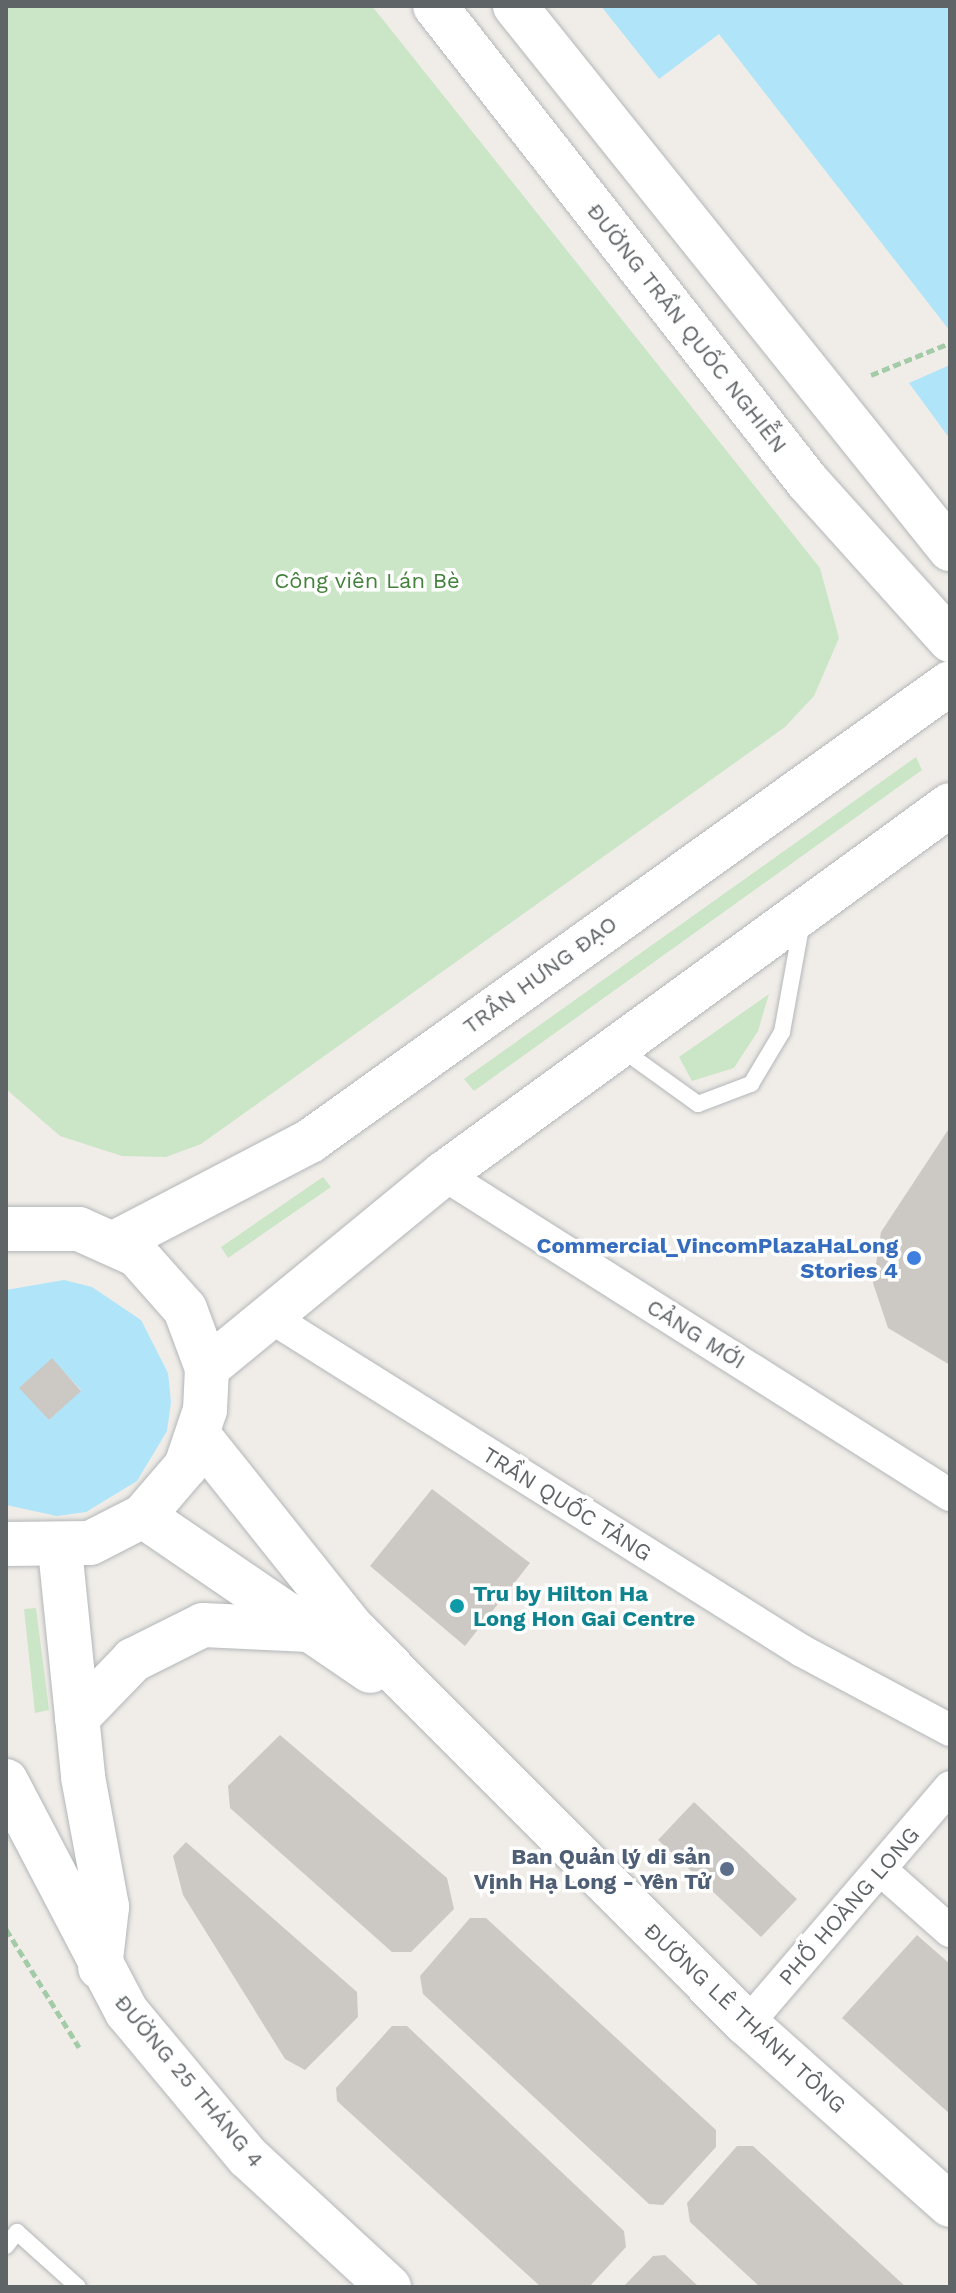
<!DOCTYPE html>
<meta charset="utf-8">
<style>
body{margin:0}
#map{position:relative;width:956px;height:2293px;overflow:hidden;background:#f0ede8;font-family:"Work Sans",sans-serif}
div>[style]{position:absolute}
.green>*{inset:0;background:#cbe5c7}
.water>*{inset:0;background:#afe4f9}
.building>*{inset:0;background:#ccc8c4}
.path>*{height:5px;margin-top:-2.5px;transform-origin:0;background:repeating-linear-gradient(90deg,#a3cba8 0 8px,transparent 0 12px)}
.roads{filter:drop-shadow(0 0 2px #b3b6b9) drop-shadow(0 0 2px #b3b6b9)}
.lane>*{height:16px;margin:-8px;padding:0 8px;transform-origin:8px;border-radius:8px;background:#fff}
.street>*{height:32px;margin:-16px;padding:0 16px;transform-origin:16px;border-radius:16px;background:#fff}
.secondary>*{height:44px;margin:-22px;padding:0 22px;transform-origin:22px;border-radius:22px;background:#fff}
.dots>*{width:22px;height:22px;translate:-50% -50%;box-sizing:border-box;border:4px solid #fff;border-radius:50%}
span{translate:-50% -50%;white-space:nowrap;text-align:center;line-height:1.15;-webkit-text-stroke:7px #fff;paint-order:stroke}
.street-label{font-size:22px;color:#5f6467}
.park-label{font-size:22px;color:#43813c}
.shop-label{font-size:22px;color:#366cbe;font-weight:700}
.right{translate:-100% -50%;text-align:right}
.culture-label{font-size:22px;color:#0d838f;font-weight:700}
.left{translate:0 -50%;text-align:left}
.service-label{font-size:22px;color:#4e5e75;font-weight:700}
.frame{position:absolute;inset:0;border:8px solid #5f6467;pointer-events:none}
</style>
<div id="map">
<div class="green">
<i style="clip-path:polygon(6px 6px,372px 6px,820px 568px,839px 638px,814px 696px,785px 727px,201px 1144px,166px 1157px,122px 1156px,60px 1136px,6px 1089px)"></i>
<i style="clip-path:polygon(916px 757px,922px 770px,474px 1091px,464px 1079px)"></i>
<i style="clip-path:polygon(769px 994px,758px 1031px,734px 1068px,692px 1081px,679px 1057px)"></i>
<i style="clip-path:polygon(323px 1177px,331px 1187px,228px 1258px,221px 1247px)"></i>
<i style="clip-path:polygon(36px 1608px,49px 1710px,35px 1713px,24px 1609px)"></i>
</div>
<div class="water">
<i style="clip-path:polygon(601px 6px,950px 6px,950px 331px,719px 34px,659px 79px)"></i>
<i style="clip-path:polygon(950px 365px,950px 439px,909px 383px)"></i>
<i style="clip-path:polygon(evenodd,64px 1280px,92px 1287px,141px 1320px,168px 1373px,171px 1402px,167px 1431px,137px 1481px,86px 1512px,57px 1516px,6px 1505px,6px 1290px,64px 1280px,52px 1359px,81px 1390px,49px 1420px,20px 1388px,52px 1359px)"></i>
</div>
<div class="building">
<i style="clip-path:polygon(950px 1127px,950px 1365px,888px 1328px,873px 1283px,881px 1232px)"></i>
<i style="clip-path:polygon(52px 1358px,81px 1391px,49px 1420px,19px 1388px)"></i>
<i style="clip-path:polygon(432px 1489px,530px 1563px,465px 1646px,370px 1566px)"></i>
<i style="clip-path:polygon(280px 1735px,447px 1878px,454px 1909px,411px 1952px,392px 1952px,230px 1808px,228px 1786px)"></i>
<i style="clip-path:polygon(694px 1802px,797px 1899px,761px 1937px,658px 1840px)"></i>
<i style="clip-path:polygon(186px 1842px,357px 1992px,358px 2017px,305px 2070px,285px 2059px,183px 1895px,173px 1856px)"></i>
<i style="clip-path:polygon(470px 1918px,486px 1918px,716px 2130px,716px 2147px,663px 2205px,649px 2204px,423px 1994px,420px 1976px)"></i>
<i style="clip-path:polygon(917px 1935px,950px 1964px,950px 2114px,842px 2018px)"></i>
<i style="clip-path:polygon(392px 2026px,407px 2026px,624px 2231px,626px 2247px,589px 2287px,541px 2287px,337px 2101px,336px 2088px)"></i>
<i style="clip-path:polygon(737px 2146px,753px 2146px,906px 2287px,760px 2287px,690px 2222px,687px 2203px)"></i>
<i style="clip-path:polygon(665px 2255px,699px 2287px,623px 2287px,653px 2256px)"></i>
</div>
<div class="path">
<i style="left:871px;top:375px;width:85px;rotate:-22.1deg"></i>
<i style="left:6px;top:1929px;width:139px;rotate:58.3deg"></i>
</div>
<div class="roads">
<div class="lane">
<i style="left:620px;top:1048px;width:96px;rotate:35.7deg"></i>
<i style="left:698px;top:1104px;width:57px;rotate:-20.7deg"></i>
<i style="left:751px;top:1084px;width:61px;rotate:-59.2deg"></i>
<i style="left:782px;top:1032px;width:112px;rotate:-79.7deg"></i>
<i style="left:6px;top:2246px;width:18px;rotate:-52deg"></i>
<i style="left:17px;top:2232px;width:82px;rotate:42deg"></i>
</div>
<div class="street">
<i style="left:443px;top:1174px;width:600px;rotate:32.34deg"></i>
<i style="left:272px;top:1318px;width:626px;rotate:32.14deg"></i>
<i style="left:802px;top:1651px;width:168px;rotate:28.1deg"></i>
<i style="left:881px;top:1870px;width:92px;rotate:41.5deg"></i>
<i style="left:747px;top:2024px;width:312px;rotate:-49.4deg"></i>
</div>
<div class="secondary">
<i style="left:435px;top:6px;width:603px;rotate:51.93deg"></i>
<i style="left:807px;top:481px;width:214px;rotate:48deg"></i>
<i style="left:515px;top:6px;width:696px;rotate:51.3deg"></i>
<i style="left:6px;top:1229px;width:73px"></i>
<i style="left:79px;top:1229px;width:64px;rotate:24.1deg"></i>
<i style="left:137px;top:1255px;width:72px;rotate:48.4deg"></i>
<i style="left:185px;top:1309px;width:63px;rotate:69.6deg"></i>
<i style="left:207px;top:1368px;width:42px;rotate:92.7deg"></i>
<i style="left:205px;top:1410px;width:59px;rotate:108.7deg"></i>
<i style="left:186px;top:1466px;width:66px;rotate:130.7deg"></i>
<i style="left:143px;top:1516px;width:59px;rotate:153deg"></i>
<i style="left:90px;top:1543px;width:84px;rotate:179.3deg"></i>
<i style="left:116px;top:1242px;width:219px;rotate:-27.5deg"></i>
<i style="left:310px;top:1141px;width:787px;rotate:-35.59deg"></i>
<i style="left:207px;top:1368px;width:306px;rotate:-39.4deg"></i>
<i style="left:443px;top:1174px;width:627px;rotate:-36.05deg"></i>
<i style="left:199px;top:1436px;width:246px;rotate:51.4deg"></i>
<i style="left:352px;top:1628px;width:559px;rotate:45.07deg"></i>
<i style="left:747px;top:2024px;width:272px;rotate:41.7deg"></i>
<i style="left:143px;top:1516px;width:275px;rotate:34.3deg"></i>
<i style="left:60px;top:1549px;width:229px;rotate:84.2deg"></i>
<i style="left:83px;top:1777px;width:132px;rotate:79.5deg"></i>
<i style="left:107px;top:1907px;width:61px;rotate:96.5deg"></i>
<i style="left:77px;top:1718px;width:81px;rotate:-46deg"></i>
<i style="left:133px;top:1660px;width:78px;rotate:-26.6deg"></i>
<i style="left:203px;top:1625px;width:106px;rotate:2.7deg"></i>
<i style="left:6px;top:1781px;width:261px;rotate:62.4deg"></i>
<i style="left:127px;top:2012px;width:189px;rotate:50.2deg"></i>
<i style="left:248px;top:2157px;width:192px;rotate:42.7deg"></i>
</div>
</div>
<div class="dots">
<i style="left:914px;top:1258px;background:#3f7fe0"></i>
<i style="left:457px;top:1606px;background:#0f9aa8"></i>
<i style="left:727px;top:1869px;background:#5c6f8a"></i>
</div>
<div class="street-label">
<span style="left:687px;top:328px;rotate:52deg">ĐƯỜNG TRẦN QUỐC NGHIỄN</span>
<span style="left:540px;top:975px;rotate:-36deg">TRẦN HƯNG ĐẠO</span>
<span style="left:696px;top:1334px;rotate:32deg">CẢNG MỚI</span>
<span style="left:567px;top:1504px;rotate:32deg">TRẦN QUỐC TẢNG</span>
<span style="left:849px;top:1906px;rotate:-49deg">PHỐ HOÀNG LONG</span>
<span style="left:745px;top:2018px;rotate:43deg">ĐƯỜNG LÊ THÁNH TÔNG</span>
<span style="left:189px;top:2081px;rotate:50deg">ĐƯỜNG 25 THÁNG 4</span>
</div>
<div class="park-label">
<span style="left:367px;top:581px">Công viên Lán Bè</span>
</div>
<div class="shop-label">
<span class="right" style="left:898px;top:1258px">Commercial_VincomPlazaHaLong<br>Stories 4</span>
</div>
<div class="culture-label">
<span class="left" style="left:473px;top:1606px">Tru by Hilton Ha<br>Long Hon Gai Centre</span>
</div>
<div class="service-label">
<span class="right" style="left:711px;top:1869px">Ban Quản lý di sản<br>Vịnh Hạ Long - Yên Tử</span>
</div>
<div class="frame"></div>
</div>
